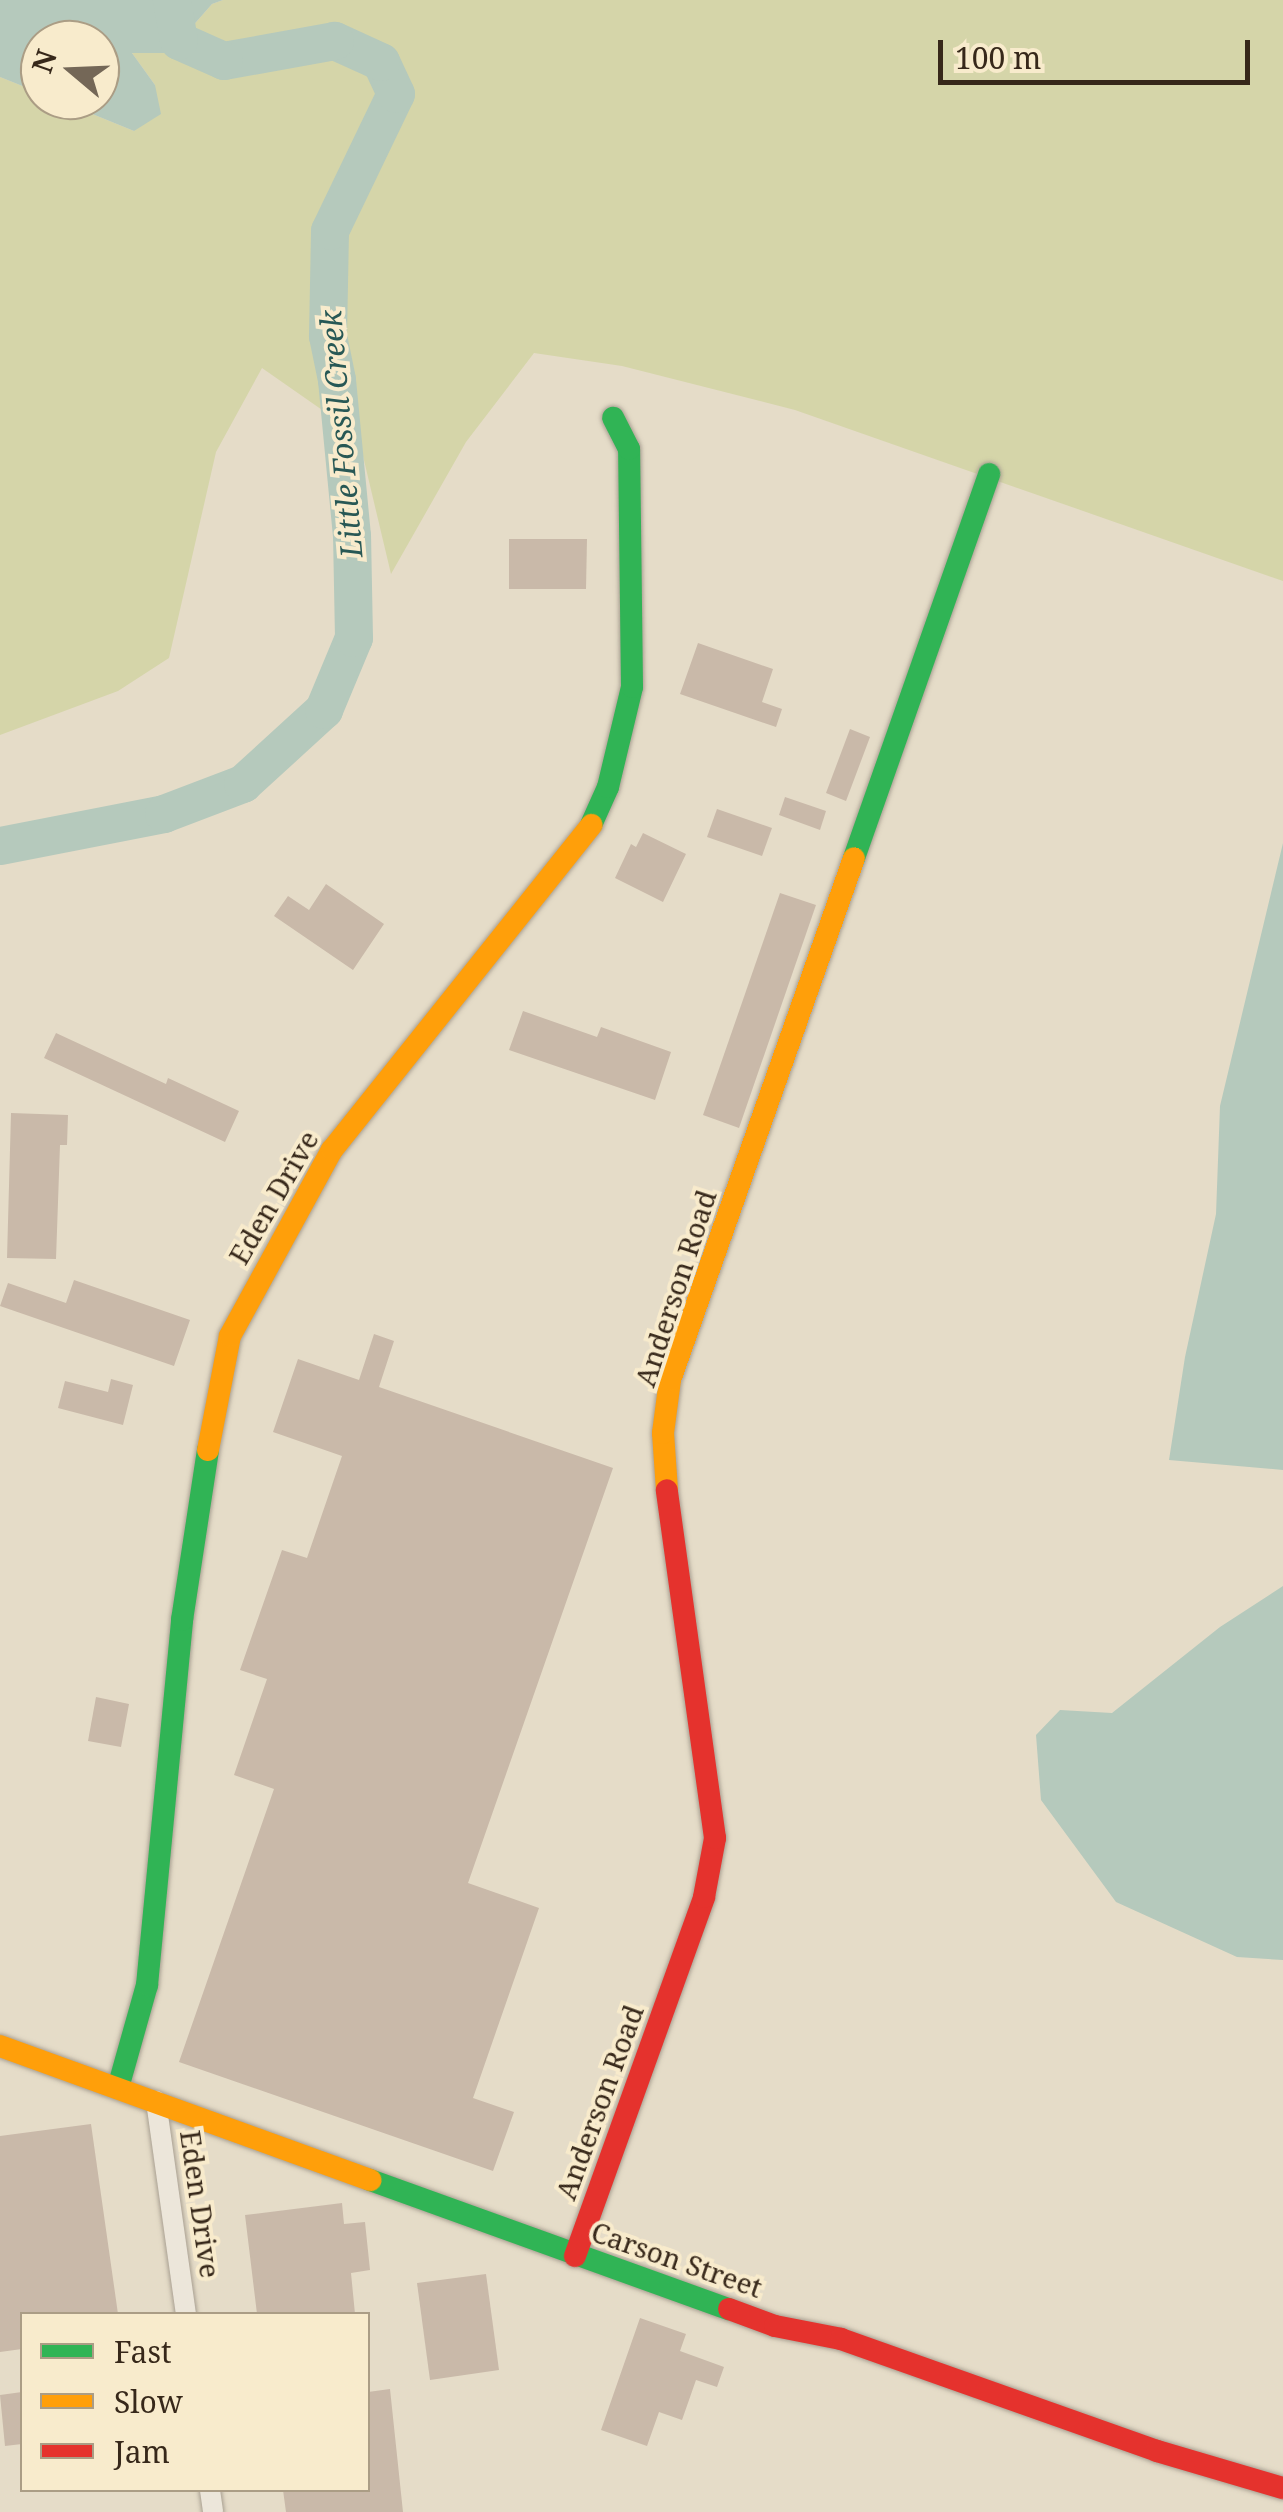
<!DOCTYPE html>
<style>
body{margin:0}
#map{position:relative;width:1283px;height:2512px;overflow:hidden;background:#e5dcc8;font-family:"Noto Serif",serif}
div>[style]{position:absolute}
.green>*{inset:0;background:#d5d5a9}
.water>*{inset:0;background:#b5c9bc}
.river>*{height:38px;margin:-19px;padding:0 19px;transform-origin:19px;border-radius:19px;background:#b5c9bc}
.building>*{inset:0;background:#c9b9a9}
.roads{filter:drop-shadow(0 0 2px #a9a092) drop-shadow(0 0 2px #a9a092)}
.street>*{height:20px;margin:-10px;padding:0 10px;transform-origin:10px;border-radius:10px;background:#ece6da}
.fast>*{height:22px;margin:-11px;padding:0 11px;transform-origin:11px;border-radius:11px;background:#30b455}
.slow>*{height:22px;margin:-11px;padding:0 11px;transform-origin:11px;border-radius:11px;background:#ff9f0a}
.jam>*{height:22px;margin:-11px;padding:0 11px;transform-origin:11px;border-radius:11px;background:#e5322d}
span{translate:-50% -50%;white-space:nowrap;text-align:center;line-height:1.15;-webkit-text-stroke:8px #f8ebcc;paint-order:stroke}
.street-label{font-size:28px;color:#37281a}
.water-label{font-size:30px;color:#285855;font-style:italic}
.legend{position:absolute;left:20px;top:2312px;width:350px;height:180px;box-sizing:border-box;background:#f8ebcc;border:2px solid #ab9d85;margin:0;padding:12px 18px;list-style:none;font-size:30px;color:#37281a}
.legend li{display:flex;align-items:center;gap:20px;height:50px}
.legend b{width:50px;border:2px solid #ab9d85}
.north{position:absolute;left:20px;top:20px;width:100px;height:100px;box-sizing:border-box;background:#f8ebcc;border:2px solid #ab9d85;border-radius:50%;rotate:289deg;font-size:28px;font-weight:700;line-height:40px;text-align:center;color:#37281a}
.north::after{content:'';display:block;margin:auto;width:35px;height:45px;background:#746757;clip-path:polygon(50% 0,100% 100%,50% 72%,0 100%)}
.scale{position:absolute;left:938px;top:40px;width:312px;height:45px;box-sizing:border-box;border:5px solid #37281a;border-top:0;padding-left:12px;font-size:30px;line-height:35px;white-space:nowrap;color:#37281a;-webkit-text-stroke:8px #f8ebcc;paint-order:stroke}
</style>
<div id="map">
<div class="green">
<i style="clip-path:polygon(223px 0,1283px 0,1283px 581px,795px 410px,622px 366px,534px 353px,466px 442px,391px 574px,358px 435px,262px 368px,216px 452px,169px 658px,118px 691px,0 735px,0 77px,40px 93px,40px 100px,58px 100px,134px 131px,155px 85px,132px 53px,169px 53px,212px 4px)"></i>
</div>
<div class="water">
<i style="clip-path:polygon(0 0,223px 0,212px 4px,169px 53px,132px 53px,155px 85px,161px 114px,134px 131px,58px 100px,100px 100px,100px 40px,40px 40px,40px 93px,0 77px)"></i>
<i style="clip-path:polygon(1283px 843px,1283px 1470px,1169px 1460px,1185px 1357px,1216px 1214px,1220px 1106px)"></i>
<i style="clip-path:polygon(1283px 1586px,1283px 1960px,1237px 1957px,1116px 1902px,1041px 1800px,1036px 1735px,1060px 1710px,1112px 1713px,1220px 1627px)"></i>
</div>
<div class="river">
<i style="left:0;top:846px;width:167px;rotate:-11deg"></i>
<i style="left:164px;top:814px;width:85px;rotate:-20.8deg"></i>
<i style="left:243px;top:784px;width:110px;rotate:-42.4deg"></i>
<i style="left:324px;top:710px;width:78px;rotate:-67.4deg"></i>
<i style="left:354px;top:638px;width:102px;rotate:-91.1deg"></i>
<i style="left:352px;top:536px;width:157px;rotate:-95.5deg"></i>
<i style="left:337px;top:380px;width:45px;rotate:-101.6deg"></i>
<i style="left:328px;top:336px;width:105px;rotate:-88.9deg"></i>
<i style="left:330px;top:231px;width:152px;rotate:-64.3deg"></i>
<i style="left:396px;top:94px;width:35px;rotate:-115deg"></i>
<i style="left:381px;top:62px;width:51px;rotate:-155.5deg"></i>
<i style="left:335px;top:41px;width:113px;rotate:169.8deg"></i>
<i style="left:224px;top:61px;width:49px;rotate:-156deg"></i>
<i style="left:179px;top:41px;width:42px;rotate:-99.7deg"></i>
</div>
<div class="building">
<i style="clip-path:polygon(509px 539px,587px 539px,586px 589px,509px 589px)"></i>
<i style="clip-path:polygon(698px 643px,773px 669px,762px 702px,782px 709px,776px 727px,680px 694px)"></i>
<i style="clip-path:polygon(850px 729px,870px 737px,846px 801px,826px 793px)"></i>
<i style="clip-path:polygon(785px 797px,826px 811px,820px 830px,779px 815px)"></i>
<i style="clip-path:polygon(717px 809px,772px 828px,762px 856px,707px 837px)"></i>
<i style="clip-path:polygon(643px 833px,686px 854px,663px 902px,615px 878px,631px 844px,636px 847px)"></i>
<i style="clip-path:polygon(326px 884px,384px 924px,353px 970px,274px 916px,288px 896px,309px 910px)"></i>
<i style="clip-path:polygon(780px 893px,816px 905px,739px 1128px,703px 1115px)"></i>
<i style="clip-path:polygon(523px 1011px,597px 1037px,601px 1027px,671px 1052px,655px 1100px,509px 1050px)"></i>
<i style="clip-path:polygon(56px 1033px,166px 1084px,168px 1078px,239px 1111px,225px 1142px,44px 1058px)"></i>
<i style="clip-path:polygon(11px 1113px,68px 1115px,67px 1145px,60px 1145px,56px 1259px,7px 1258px)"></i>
<i style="clip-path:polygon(74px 1280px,190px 1320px,174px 1366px,0 1306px,8px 1283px,66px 1303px)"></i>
<i style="clip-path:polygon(374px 1334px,394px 1341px,379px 1387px,613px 1468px,468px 1883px,539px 1908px,473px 2098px,514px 2112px,493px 2171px,179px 2062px,274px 1789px,234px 1775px,267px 1679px,240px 1670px,282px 1550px,307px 1558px,342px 1456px,273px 1432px,298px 1359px,359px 1380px)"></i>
<i style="clip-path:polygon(111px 1379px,133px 1385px,123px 1425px,58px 1408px,65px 1381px,108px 1392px)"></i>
<i style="clip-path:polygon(96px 1697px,129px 1704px,121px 1747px,88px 1741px)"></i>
<i style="clip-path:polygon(91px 2124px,118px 2314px,22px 2314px,22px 2349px,0 2352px,0 2136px)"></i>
<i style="clip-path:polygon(342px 2203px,344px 2224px,365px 2222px,370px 2270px,351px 2273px,355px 2314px,257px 2314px,245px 2215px)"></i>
<i style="clip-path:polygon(486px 2274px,499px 2370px,430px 2380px,417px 2283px)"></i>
<i style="clip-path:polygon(640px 2318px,686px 2334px,680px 2351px,724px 2367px,717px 2387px,696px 2380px,682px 2420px,659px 2412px,647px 2446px,601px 2430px)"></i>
<i style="clip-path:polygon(390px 2389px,403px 2512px,286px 2512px,283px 2490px,368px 2490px,368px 2392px)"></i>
<i style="clip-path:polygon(22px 2392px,22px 2444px,5px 2446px,0 2395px)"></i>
</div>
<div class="roads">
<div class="street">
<i style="left:156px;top:2101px;width:215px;rotate:82deg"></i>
<i style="left:210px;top:2490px;width:22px;rotate:82deg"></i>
</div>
<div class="fast">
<i style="left:591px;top:825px;width:42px;rotate:-65.9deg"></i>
<i style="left:608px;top:787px;width:103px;rotate:-76.5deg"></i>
<i style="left:632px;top:687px;width:238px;rotate:-90.7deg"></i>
<i style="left:629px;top:449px;width:35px;rotate:-117deg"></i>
<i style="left:854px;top:858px;width:407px;rotate:-70.6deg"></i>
<i style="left:118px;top:2088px;width:107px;rotate:-74.3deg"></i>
<i style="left:147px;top:1985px;width:367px;rotate:-84.5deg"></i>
<i style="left:182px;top:1620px;width:172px;rotate:-81.3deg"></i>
<i style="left:370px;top:2180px;width:381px;rotate:19.8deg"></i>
</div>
<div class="slow">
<i style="left:208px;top:1450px;width:116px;rotate:-79.1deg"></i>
<i style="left:230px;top:1336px;width:212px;rotate:-61.3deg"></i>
<i style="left:332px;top:1150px;width:416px;rotate:-51.4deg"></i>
<i style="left:667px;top:1490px;width:57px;rotate:-94deg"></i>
<i style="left:663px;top:1433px;width:53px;rotate:-82.5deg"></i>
<i style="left:670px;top:1380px;width:553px;rotate:-70.58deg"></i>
<i style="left:0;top:2046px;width:394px;rotate:19.9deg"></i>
</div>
<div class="jam">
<i style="left:575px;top:2256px;width:381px;rotate:-70.2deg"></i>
<i style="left:704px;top:1897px;width:60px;rotate:-79.4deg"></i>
<i style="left:715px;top:1838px;width:351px;rotate:-97.9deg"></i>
<i style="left:729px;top:2309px;width:49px;rotate:20.3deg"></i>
<i style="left:775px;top:2326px;width:67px;rotate:11.1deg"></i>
<i style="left:841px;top:2339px;width:335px;rotate:19.5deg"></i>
<i style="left:1157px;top:2451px;width:131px;rotate:16.4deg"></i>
</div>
</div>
<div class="street-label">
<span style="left:273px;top:1197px;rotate:-60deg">Eden Drive</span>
<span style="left:675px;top:1288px;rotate:-72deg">Anderson Road</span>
<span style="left:599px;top:2102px;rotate:-70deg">Anderson Road</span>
<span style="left:201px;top:2204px;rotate:82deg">Eden Drive</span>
<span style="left:677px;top:2259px;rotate:19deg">Carson Street</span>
</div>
<div class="water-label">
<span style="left:341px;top:434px;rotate:-95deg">Little Fossil Creek</span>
</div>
<ul class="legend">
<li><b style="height:12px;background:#30b455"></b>Fast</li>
<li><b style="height:12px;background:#ff9f0a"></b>Slow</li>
<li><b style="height:12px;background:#e5322d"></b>Jam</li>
</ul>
<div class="north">N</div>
<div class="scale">100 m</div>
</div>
